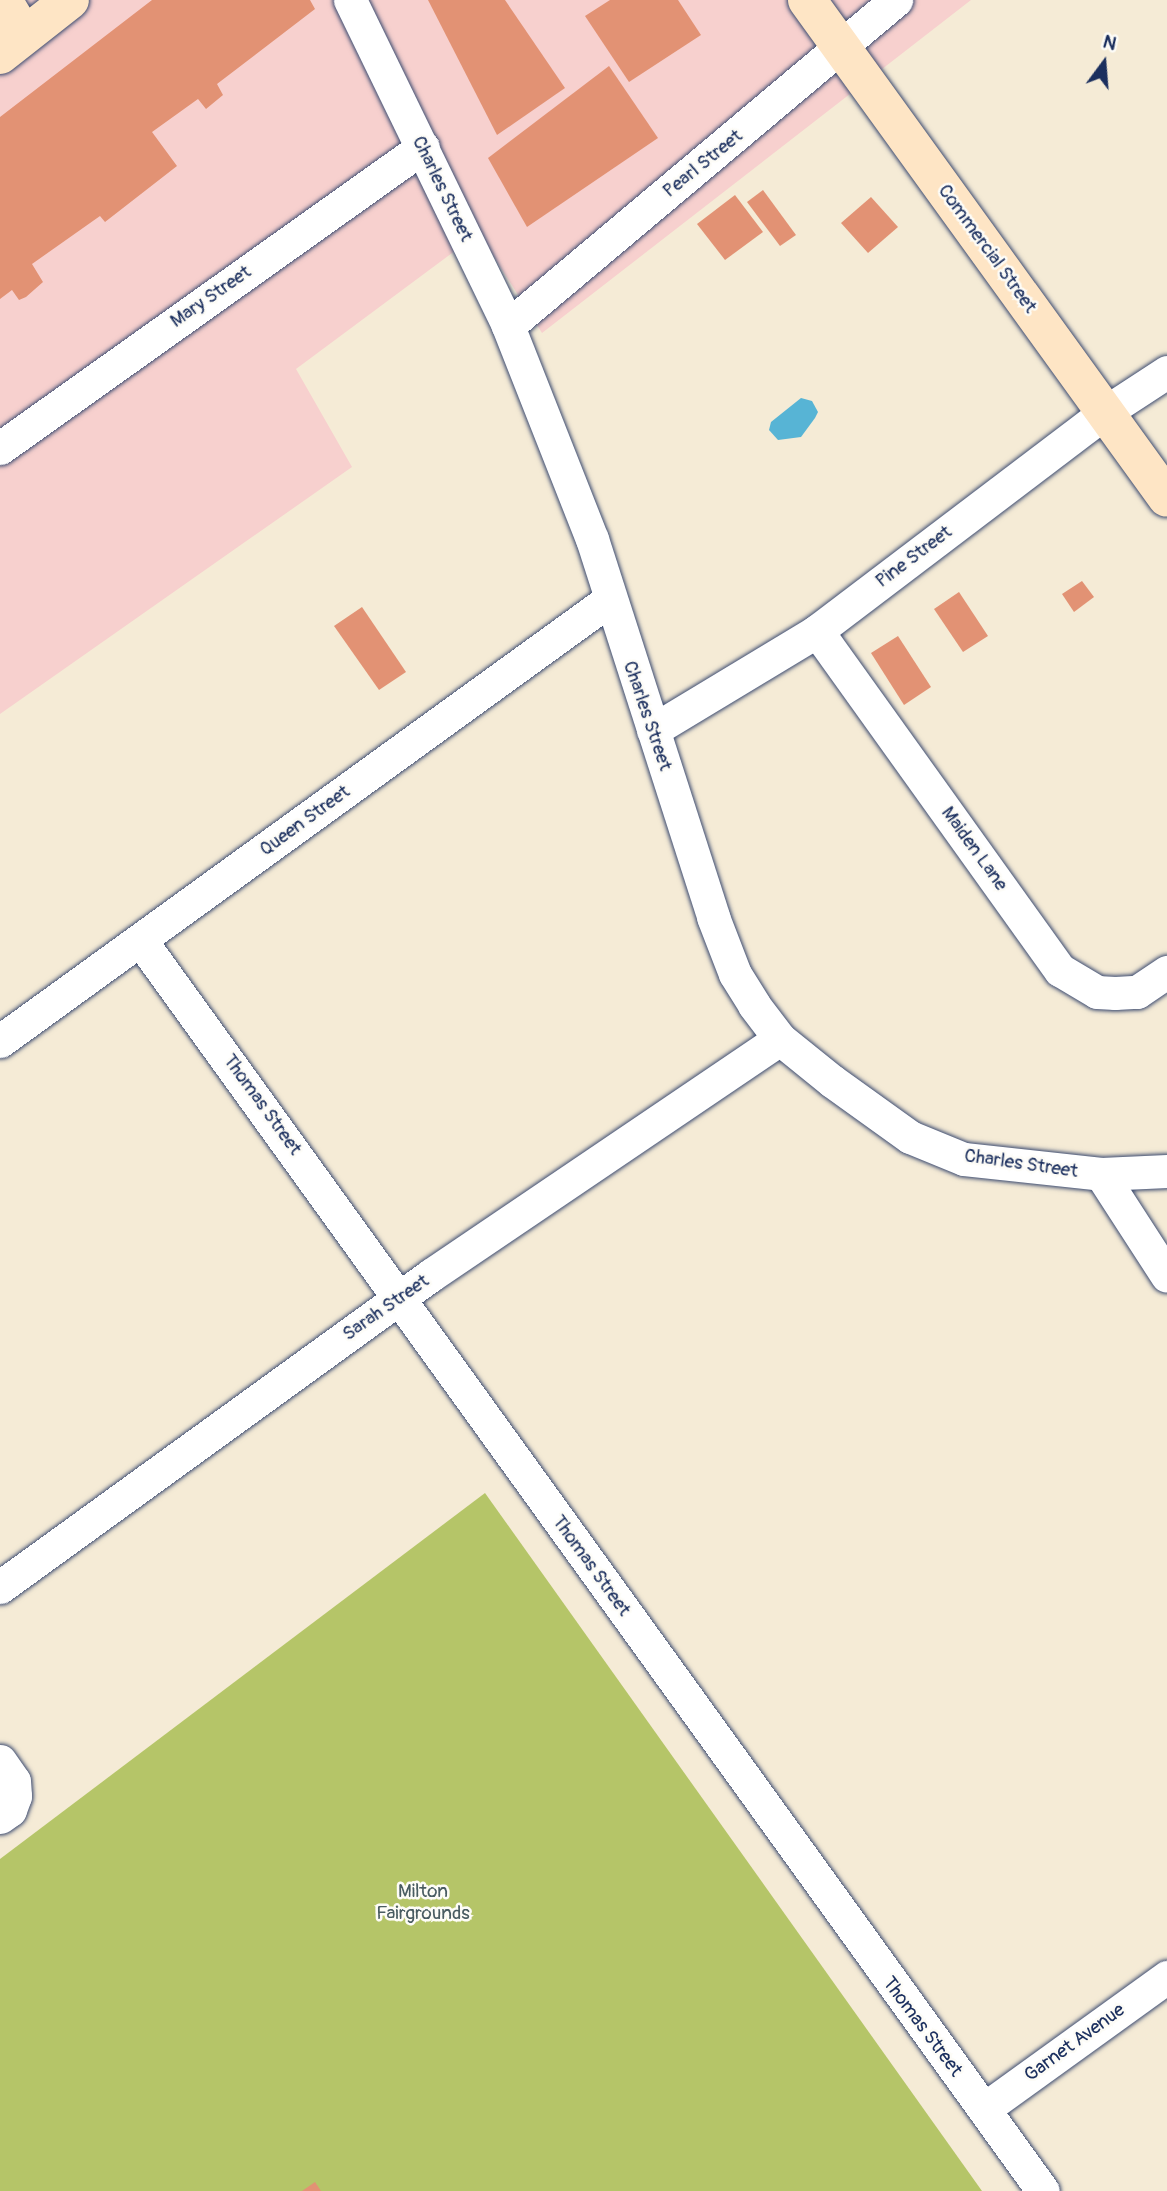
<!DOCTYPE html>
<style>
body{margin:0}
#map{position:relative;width:1167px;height:2191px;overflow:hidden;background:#f5ebd6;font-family:Pangolin,sans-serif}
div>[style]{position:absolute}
.built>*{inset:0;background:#f7d0ce}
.green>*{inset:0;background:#b5c568}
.water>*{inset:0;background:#57b4d5}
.building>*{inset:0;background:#e29274}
.roads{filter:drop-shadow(0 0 2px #3c4b70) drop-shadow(0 0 2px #3c4b70)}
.street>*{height:33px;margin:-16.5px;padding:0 16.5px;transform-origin:16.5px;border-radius:16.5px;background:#fff}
.secondary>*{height:38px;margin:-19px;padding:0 19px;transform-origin:19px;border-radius:19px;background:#fee5c5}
span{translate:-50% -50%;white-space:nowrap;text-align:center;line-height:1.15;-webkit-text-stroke:5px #fdfcf7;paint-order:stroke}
.street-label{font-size:19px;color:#1b2f5e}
.park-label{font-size:19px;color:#495c61}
.north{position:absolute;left:1069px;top:28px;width:70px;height:70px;-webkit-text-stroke:5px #fdfcf7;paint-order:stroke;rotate:16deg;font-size:19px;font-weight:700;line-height:28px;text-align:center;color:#1b2f5e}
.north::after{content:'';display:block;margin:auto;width:24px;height:32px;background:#1b2f5e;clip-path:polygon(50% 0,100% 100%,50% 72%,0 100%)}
</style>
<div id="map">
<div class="built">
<i style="clip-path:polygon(0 0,971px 0,542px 333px,479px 233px,296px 369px,352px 467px,0 714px)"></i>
</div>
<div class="green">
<i style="clip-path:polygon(485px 1493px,982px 2191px,0 2191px,0 1859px)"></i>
</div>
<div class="water">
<i style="clip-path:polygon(801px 398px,812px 401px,818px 412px,815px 418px,801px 437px,778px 440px,769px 430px,771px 422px)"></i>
</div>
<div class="building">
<i style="clip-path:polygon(152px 0,310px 0,315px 9px,217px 84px,223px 95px,206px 109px,198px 99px,152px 132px,177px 166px,105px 222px,100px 216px,32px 264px,43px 282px,26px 297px,19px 300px,12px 290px,0 299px,0 117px)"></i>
<i style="clip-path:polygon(428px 0,505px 0,565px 88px,497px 135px)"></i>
<i style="clip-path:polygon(610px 0,678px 0,701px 35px,629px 82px,585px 16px)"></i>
<i style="clip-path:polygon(609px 66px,658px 138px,527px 227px,488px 158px)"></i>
<i style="clip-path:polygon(763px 190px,796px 235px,780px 246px,747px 202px)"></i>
<i style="clip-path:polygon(735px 195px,763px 232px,725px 260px,697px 224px)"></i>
<i style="clip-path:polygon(871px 197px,898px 227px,868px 253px,841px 223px)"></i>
<i style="clip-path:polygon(1082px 581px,1094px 597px,1074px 612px,1062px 594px)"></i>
<i style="clip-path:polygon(959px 592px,988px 636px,963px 652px,934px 609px)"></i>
<i style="clip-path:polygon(362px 607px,406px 672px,379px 690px,334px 626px)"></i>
<i style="clip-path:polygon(898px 636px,931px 687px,904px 705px,871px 653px)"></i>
<i style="clip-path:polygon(315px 2182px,321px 2191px,302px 2191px)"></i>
</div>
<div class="roads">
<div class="street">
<i style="left:350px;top:0;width:362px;rotate:64.1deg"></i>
<i style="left:508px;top:326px;width:229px;rotate:68.5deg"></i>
<i style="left:592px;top:539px;width:397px;rotate:72.2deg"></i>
<i style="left:713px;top:917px;width:61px;rotate:68.9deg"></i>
<i style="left:735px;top:974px;width:36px;rotate:58deg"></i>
<i style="left:754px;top:1005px;width:43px;rotate:52.6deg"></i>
<i style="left:780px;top:1039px;width:67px;rotate:38.9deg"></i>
<i style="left:832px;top:1081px;width:96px;rotate:35.7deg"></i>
<i style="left:910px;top:1137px;width:58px;rotate:22.2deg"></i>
<i style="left:964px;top:1159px;width:138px;rotate:6.2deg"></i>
<i style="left:1101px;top:1174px;width:66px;rotate:-2.6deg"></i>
<i style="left:508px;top:326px;width:507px;rotate:-40.04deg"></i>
<i style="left:0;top:448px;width:519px;rotate:-35.44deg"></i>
<i style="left:817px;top:631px;width:417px;rotate:54.4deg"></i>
<i style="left:1060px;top:970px;width:43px;rotate:30.7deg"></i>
<i style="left:1097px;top:992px;width:18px;rotate:3deg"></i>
<i style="left:1115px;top:993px;width:22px;rotate:-3deg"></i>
<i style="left:1137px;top:992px;width:36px;rotate:-34deg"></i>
<i style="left:653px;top:730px;width:192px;rotate:-31.1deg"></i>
<i style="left:817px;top:631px;width:360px;rotate:-37.2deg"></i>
<i style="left:1104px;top:413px;width:75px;rotate:-33.1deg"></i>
<i style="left:141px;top:941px;width:1541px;rotate:54.19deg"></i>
<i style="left:0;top:1041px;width:752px;rotate:-35.91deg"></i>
<i style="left:1101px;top:1174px;width:121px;rotate:57.1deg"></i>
<i style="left:0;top:1587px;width:532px;rotate:-35.9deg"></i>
<i style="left:431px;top:1275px;width:421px;rotate:-34.1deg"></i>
<i style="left:0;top:1761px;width:24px;rotate:55deg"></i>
<i style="left:14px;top:1781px;width:15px;rotate:86deg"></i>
<i style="left:15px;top:1796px;width:15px;rotate:110deg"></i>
<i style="left:10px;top:1810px;width:12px;rotate:145deg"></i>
<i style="left:984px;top:2109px;width:226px;rotate:-35.8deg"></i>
</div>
<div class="secondary">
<i style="left:3px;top:0;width:39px;rotate:59deg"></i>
<i style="left:807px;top:0;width:614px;rotate:54.14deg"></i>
<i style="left:0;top:55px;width:89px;rotate:-38.2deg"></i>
</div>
</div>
<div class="street-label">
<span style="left:703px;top:164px;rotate:-39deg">Pearl Street</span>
<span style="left:442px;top:189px;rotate:64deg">Charles Street</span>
<span style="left:987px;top:249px;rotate:54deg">Commercial Street</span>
<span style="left:211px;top:297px;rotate:-35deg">Mary Street</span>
<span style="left:914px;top:557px;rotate:-37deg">Pine Street</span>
<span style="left:647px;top:716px;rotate:71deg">Charles Street</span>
<span style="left:305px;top:821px;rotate:-36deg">Queen Street</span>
<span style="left:974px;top:849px;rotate:54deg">Maiden Lane</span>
<span style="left:262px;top:1105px;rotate:54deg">Thomas Street</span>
<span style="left:1021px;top:1164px;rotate:8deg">Charles Street</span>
<span style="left:386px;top:1308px;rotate:-35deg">Sarah Street</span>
<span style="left:591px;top:1566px;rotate:54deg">Thomas Street</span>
<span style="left:922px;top:2027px;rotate:53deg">Thomas Street</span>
<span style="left:1075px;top:2043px;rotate:-36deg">Garnet Avenue</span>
</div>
<div class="park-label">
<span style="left:423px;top:1903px">Milton<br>Fairgrounds</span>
</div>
<div class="north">N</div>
</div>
